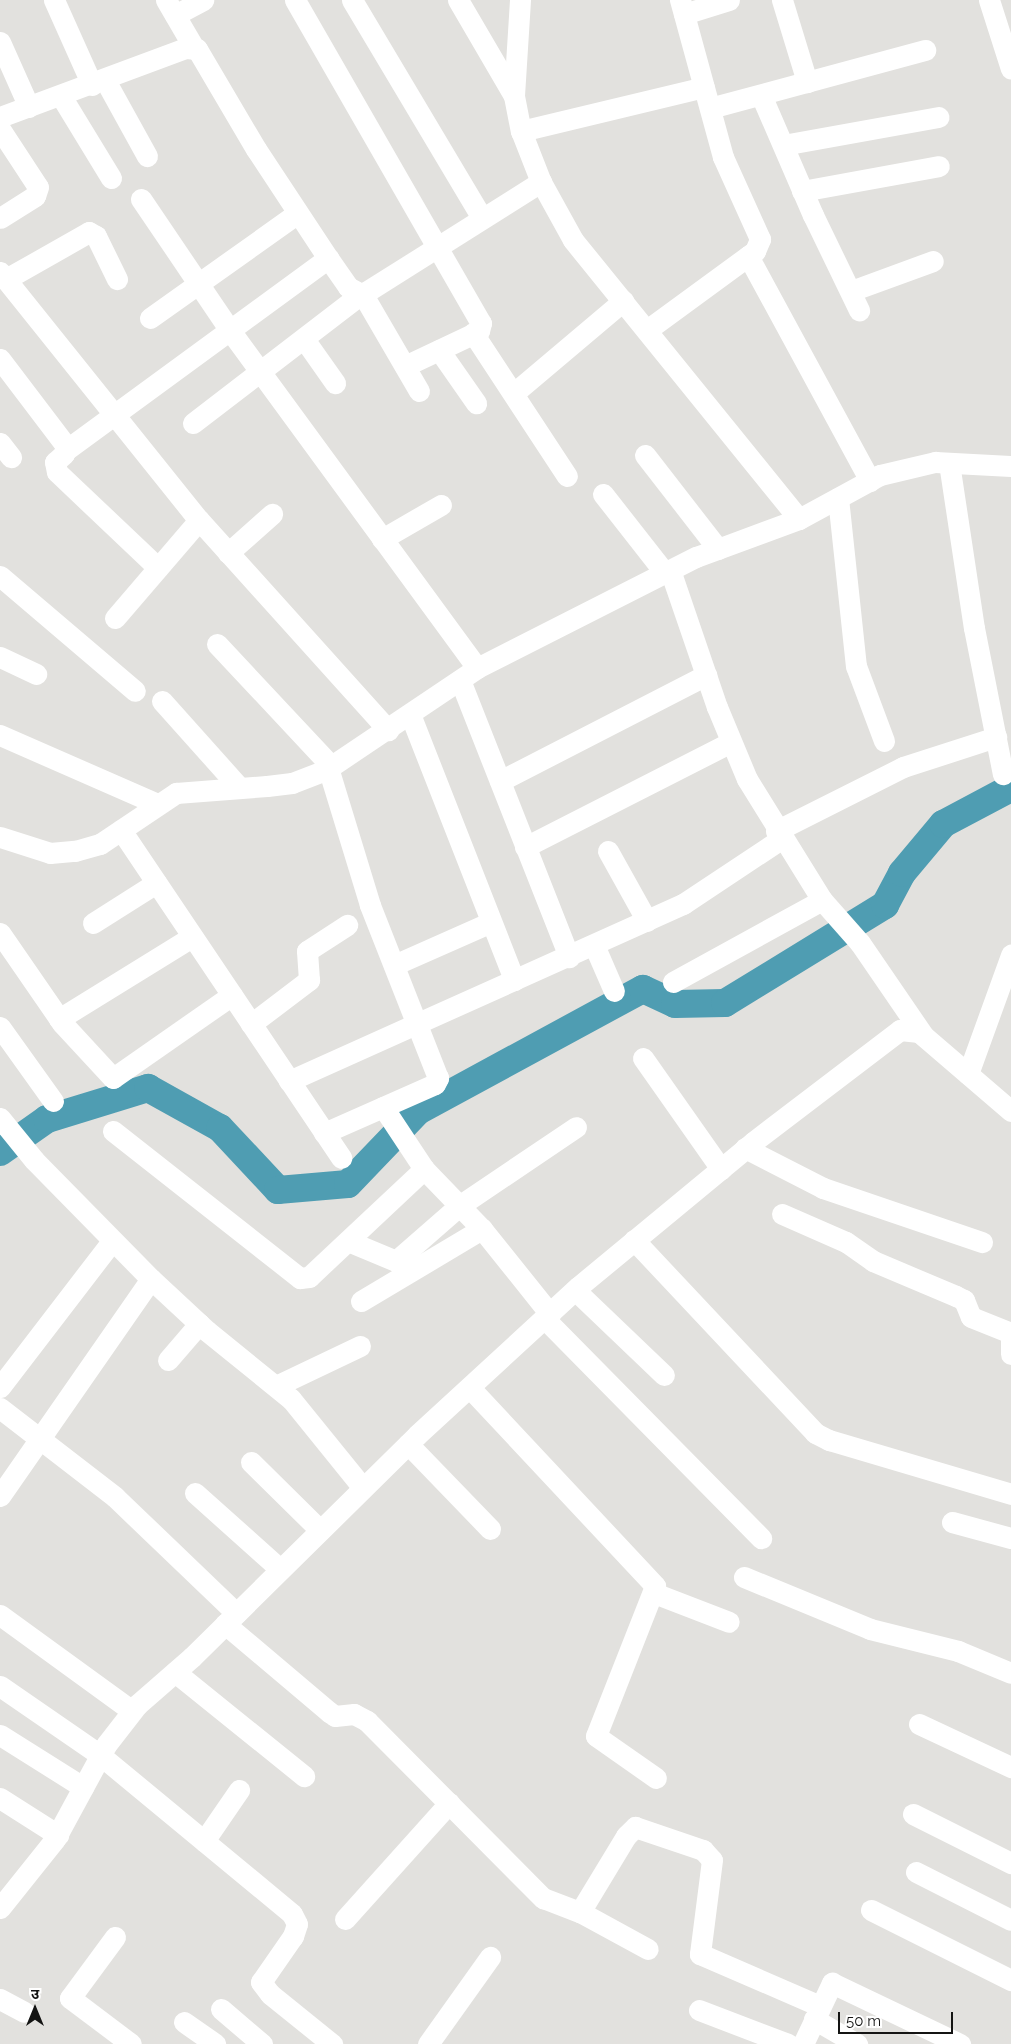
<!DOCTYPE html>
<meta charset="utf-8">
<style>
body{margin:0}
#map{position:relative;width:1011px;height:2044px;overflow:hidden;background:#e2e1de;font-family:Raleway,"Noto Sans Devanagari",sans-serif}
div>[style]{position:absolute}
.river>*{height:28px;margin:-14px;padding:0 14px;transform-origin:14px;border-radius:14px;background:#4f9db2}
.minor>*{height:21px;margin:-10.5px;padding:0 10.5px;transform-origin:10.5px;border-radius:10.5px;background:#fff}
span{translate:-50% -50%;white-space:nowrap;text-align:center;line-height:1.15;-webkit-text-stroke:4.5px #fff;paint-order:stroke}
.north{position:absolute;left:10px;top:1984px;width:50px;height:50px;-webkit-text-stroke:4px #fff;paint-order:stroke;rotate:0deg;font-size:14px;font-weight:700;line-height:20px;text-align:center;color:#141413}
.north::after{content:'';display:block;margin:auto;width:18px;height:22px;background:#141413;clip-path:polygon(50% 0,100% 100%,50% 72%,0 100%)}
.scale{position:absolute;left:838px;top:2012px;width:115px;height:22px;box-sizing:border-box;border:2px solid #141413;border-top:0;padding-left:6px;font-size:15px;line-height:18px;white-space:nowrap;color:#141413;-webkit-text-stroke:4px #fff;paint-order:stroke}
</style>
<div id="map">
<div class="river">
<i style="left:0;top:1152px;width:57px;rotate:-35.1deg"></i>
<i style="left:47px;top:1119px;width:106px;rotate:-17.1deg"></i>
<i style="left:148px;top:1088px;width:82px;rotate:29.1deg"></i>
<i style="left:220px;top:1128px;width:85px;rotate:46.9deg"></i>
<i style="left:278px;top:1190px;width:70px;rotate:-4.9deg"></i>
<i style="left:348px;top:1184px;width:101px;rotate:-46.2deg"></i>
<i style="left:418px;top:1111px;width:256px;rotate:-28.5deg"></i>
<i style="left:643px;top:989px;width:35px;rotate:25deg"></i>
<i style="left:675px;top:1004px;width:50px;rotate:-1.1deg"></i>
<i style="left:725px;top:1003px;width:188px;rotate:-31.5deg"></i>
<i style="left:885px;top:905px;width:36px;rotate:-62deg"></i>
<i style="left:902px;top:873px;width:64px;rotate:-50.1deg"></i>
<i style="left:943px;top:824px;width:77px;rotate:-27.9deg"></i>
</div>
<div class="minor">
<i style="left:54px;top:0;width:93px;rotate:65.9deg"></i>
<i style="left:166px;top:0;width:56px;rotate:59.7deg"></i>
<i style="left:295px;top:0;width:373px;rotate:60.1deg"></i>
<i style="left:481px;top:323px;width:8px;rotate:104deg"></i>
<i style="left:479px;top:331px;width:82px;rotate:154.7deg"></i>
<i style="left:352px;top:0;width:254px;rotate:59.2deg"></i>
<i style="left:458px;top:0;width:109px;rotate:59.7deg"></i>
<i style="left:520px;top:0;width:96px;rotate:93.6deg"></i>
<i style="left:514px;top:96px;width:36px;rotate:79deg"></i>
<i style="left:521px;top:131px;width:55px;rotate:68.6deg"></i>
<i style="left:541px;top:182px;width:66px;rotate:61.1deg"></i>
<i style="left:573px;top:240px;width:359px;rotate:51deg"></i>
<i style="left:799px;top:519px;width:92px;rotate:-28.5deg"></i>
<i style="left:880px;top:475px;width:57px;rotate:-13.3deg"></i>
<i style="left:935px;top:462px;width:76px;rotate:3deg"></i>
<i style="left:782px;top:0;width:86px;rotate:73deg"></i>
<i style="left:989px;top:0;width:72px;rotate:72.3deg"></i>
<i style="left:684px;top:14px;width:47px;rotate:-17.3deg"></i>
<i style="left:175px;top:15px;width:32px;rotate:-28deg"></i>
<i style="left:0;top:42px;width:71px;rotate:66deg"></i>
<i style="left:105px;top:80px;width:87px;rotate:61.1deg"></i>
<i style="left:761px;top:95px;width:131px;rotate:66.6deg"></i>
<i style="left:813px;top:215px;width:106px;rotate:64.2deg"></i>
<i style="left:61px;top:96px;width:96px;rotate:58.6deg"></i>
<i style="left:710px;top:108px;width:223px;rotate:-15.1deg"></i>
<i style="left:0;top:117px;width:198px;rotate:-20.4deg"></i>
<i style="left:186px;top:48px;width:11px;rotate:5deg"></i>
<i style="left:197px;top:49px;width:116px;rotate:59.5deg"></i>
<i style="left:256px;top:149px;width:131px;rotate:56.6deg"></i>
<i style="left:328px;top:258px;width:35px;rotate:55deg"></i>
<i style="left:348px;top:287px;width:19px;rotate:28deg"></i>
<i style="left:0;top:129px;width:69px;rotate:56.8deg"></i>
<i style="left:38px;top:187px;width:9px;rotate:108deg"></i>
<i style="left:35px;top:196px;width:41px;rotate:147.8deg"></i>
<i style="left:521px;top:131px;width:188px;rotate:-13.5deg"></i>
<i style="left:783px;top:145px;width:158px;rotate:-10.2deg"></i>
<i style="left:802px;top:191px;width:139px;rotate:-10.3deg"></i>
<i style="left:141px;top:199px;width:157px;rotate:55.9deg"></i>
<i style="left:229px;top:329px;width:420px;rotate:53.8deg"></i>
<i style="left:748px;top:256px;width:256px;rotate:61.5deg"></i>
<i style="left:0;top:272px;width:318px;rotate:51.3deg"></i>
<i style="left:199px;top:520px;width:283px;rotate:48deg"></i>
<i style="left:6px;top:279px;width:95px;rotate:-29.5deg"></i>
<i style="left:89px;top:232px;width:8px;rotate:30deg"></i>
<i style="left:96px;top:236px;width:48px;rotate:64deg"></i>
<i style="left:851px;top:291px;width:87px;rotate:-20.1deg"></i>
<i style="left:150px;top:318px;width:181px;rotate:-35.4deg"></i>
<i style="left:647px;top:330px;width:134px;rotate:-36.2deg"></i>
<i style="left:755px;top:251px;width:13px;rotate:-67deg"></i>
<i style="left:760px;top:239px;width:90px;rotate:-114.3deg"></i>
<i style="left:723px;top:157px;width:163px;rotate:-105.3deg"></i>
<i style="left:473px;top:333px;width:171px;rotate:56.7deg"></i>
<i style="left:304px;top:339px;width:54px;rotate:54.8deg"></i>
<i style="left:439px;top:350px;width:65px;rotate:55.1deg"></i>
<i style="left:0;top:359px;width:109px;rotate:52.8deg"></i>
<i style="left:66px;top:446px;width:8px;rotate:104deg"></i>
<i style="left:64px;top:454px;width:12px;rotate:138deg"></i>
<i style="left:55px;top:462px;width:10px;rotate:79deg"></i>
<i style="left:57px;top:472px;width:139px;rotate:43.5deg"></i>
<i style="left:419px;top:391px;width:105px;rotate:-120.2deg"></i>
<i style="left:366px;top:300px;width:8px;rotate:-90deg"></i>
<i style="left:366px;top:292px;width:207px;rotate:-32.2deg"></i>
<i style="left:514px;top:393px;width:143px;rotate:-40.2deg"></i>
<i style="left:193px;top:423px;width:212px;rotate:-37.5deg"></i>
<i style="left:0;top:443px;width:18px;rotate:52deg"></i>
<i style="left:66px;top:450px;width:325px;rotate:-36.2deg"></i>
<i style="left:645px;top:455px;width:119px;rotate:52.2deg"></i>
<i style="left:949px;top:463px;width:167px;rotate:81.4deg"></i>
<i style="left:974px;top:628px;width:149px;rotate:78.8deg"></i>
<i style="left:603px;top:494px;width:100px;rotate:51.9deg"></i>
<i style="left:838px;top:498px;width:169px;rotate:83.9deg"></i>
<i style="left:856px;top:666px;width:80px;rotate:69.5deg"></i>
<i style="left:382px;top:539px;width:68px;rotate:-30deg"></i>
<i style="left:228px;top:553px;width:59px;rotate:-41.6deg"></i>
<i style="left:670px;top:570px;width:145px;rotate:71.1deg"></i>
<i style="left:717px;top:707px;width:78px;rotate:67.4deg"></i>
<i style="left:747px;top:779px;width:142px;rotate:58.2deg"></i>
<i style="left:822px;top:900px;width:57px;rotate:48.5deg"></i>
<i style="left:860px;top:943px;width:112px;rotate:55.6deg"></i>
<i style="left:0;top:576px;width:177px;rotate:40.4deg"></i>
<i style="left:115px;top:618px;width:129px;rotate:-49.4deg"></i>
<i style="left:217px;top:644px;width:167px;rotate:46.9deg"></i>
<i style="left:0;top:657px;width:40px;rotate:25deg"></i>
<i style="left:460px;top:680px;width:298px;rotate:68.5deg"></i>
<i style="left:162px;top:701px;width:115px;rotate:48.2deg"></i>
<i style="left:410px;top:714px;width:286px;rotate:68.6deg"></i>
<i style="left:0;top:735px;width:171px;rotate:23.7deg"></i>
<i style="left:500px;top:781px;width:232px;rotate:-27.2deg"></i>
<i style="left:121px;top:830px;width:395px;rotate:56.1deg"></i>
<i style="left:776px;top:831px;width:142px;rotate:-26.7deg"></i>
<i style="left:903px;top:767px;width:98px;rotate:-17.9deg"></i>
<i style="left:0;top:837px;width:52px;rotate:17.7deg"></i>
<i style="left:50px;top:853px;width:25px;rotate:-5deg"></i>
<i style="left:75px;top:851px;width:26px;rotate:-16deg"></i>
<i style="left:100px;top:844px;width:92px;rotate:-33.9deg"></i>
<i style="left:176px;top:793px;width:91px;rotate:-4.4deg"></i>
<i style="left:267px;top:786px;width:25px;rotate:-7deg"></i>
<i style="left:292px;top:783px;width:34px;rotate:-21deg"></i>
<i style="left:324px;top:771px;width:184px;rotate:-33.9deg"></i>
<i style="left:477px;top:668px;width:246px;rotate:-26.9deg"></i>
<i style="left:696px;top:557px;width:110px;rotate:-20.3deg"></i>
<i style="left:525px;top:847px;width:231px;rotate:-27deg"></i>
<i style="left:608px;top:851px;width:80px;rotate:60.9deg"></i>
<i style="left:93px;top:923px;width:75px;rotate:-32.4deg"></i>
<i style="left:0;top:933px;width:109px;rotate:55.4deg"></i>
<i style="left:62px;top:1023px;width:75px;rotate:47.2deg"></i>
<i style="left:113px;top:1078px;width:145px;rotate:-34.9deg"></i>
<i style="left:594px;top:945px;width:50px;rotate:66.5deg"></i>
<i style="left:394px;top:965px;width:106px;rotate:-23.9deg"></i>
<i style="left:673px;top:982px;width:170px;rotate:-28.8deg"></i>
<i style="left:59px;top:1019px;width:156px;rotate:-31.7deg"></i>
<i style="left:251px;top:1024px;width:73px;rotate:-37.2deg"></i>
<i style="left:309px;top:980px;width:29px;rotate:-94deg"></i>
<i style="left:307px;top:951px;width:48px;rotate:-33deg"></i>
<i style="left:0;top:1027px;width:91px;rotate:54.4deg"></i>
<i style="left:643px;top:1058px;width:136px;rotate:54.9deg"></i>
<i style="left:968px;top:1074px;width:127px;rotate:-70.1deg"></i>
<i style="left:289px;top:1081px;width:432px;rotate:-24.2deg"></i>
<i style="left:683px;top:904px;width:118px;rotate:-33.6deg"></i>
<i style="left:383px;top:1107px;width:74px;rotate:56.5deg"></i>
<i style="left:424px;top:1169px;width:83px;rotate:46deg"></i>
<i style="left:482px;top:1229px;width:109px;rotate:51.3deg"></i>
<i style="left:0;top:1118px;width:54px;rotate:51deg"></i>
<i style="left:34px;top:1160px;width:167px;rotate:45.5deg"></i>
<i style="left:151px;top:1279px;width:76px;rotate:42.9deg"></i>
<i style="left:207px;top:1331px;width:108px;rotate:39deg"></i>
<i style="left:291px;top:1399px;width:114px;rotate:51deg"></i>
<i style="left:113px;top:1131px;width:238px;rotate:38.2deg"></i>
<i style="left:300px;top:1278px;width:9px;rotate:-6deg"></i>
<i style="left:309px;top:1277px;width:158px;rotate:-43.2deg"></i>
<i style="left:324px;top:1133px;width:121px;rotate:-23.8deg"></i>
<i style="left:435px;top:1084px;width:7px;rotate:-63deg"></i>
<i style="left:438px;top:1078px;width:186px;rotate:-111.5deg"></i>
<i style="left:370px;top:905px;width:143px;rotate:-107deg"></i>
<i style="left:745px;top:1148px;width:88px;rotate:27.1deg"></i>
<i style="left:823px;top:1188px;width:168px;rotate:18.8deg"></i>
<i style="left:782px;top:1214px;width:70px;rotate:23.6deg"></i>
<i style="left:846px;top:1242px;width:33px;rotate:35deg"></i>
<i style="left:873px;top:1261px;width:90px;rotate:22.9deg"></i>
<i style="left:956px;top:1296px;width:9px;rotate:27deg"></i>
<i style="left:964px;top:1300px;width:18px;rotate:68deg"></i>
<i style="left:971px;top:1317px;width:43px;rotate:21.8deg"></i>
<i style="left:634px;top:1240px;width:265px;rotate:46.8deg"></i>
<i style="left:815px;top:1433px;width:16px;rotate:27deg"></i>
<i style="left:829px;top:1440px;width:190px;rotate:16.5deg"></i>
<i style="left:348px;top:1241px;width:52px;rotate:22.6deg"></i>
<i style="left:396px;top:1261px;width:84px;rotate:-41.1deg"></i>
<i style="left:459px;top:1206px;width:141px;rotate:-34deg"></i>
<i style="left:575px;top:1290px;width:123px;rotate:43.7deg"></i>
<i style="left:361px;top:1301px;width:141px;rotate:-30.8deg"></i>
<i style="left:545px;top:1319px;width:308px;rotate:45.4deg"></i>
<i style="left:1011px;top:1339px;width:15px;rotate:90deg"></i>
<i style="left:168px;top:1360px;width:48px;rotate:-49.3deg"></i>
<i style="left:276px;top:1386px;width:93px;rotate:-25.5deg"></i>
<i style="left:0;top:1387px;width:184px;rotate:-52.5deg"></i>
<i style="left:470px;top:1388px;width:271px;rotate:46.9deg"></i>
<i style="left:655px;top:1586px;width:161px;rotate:111.5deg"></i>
<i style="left:596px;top:1736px;width:73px;rotate:35deg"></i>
<i style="left:0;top:1408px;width:145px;rotate:37.7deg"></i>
<i style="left:115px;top:1497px;width:168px;rotate:43.8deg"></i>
<i style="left:408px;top:1444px;width:118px;rotate:46deg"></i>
<i style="left:251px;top:1462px;width:97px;rotate:44.6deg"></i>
<i style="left:195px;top:1493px;width:114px;rotate:41.8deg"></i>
<i style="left:0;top:1496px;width:264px;rotate:-55.2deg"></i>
<i style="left:952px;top:1522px;width:61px;rotate:15.2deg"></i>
<i style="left:744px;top:1577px;width:136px;rotate:22.4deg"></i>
<i style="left:870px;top:1629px;width:91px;rotate:14deg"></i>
<i style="left:958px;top:1651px;width:57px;rotate:22.5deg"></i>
<i style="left:654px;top:1593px;width:80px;rotate:21.1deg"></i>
<i style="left:0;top:1615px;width:163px;rotate:36deg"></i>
<i style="left:225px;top:1624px;width:136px;rotate:40.2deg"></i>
<i style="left:329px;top:1712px;width:7px;rotate:34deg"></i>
<i style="left:335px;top:1716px;width:19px;rotate:-6deg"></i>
<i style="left:354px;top:1714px;width:15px;rotate:28deg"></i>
<i style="left:367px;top:1721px;width:250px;rotate:45.2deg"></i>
<i style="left:543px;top:1898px;width:40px;rotate:21deg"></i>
<i style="left:580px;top:1912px;width:77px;rotate:28.6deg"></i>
<i style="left:175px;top:1672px;width:166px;rotate:38.9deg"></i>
<i style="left:0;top:1686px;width:121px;rotate:34.6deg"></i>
<i style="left:100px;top:1755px;width:249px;rotate:39.6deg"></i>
<i style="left:292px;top:1914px;width:11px;rotate:63deg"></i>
<i style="left:297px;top:1924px;width:13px;rotate:108deg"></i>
<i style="left:293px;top:1936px;width:56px;rotate:124.8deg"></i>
<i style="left:261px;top:1982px;width:15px;rotate:53deg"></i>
<i style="left:270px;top:1994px;width:80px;rotate:38.9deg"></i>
<i style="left:919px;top:1724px;width:102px;rotate:25.1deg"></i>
<i style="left:0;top:1735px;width:98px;rotate:32.1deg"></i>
<i style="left:0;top:1798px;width:69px;rotate:32.5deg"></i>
<i style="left:913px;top:1814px;width:110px;rotate:26.6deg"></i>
<i style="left:204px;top:1841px;width:62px;rotate:-55.5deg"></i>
<i style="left:916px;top:1872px;width:106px;rotate:26.8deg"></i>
<i style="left:0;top:1908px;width:88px;rotate:-51.4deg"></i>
<i style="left:55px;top:1839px;width:107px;rotate:-61.5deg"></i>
<i style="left:106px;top:1745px;width:51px;rotate:-52.2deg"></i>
<i style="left:137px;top:1705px;width:73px;rotate:-41.1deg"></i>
<i style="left:192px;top:1657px;width:316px;rotate:-44.6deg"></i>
<i style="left:417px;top:1435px;width:219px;rotate:-42.6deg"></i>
<i style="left:578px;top:1287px;width:227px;rotate:-39.6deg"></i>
<i style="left:753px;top:1142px;width:185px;rotate:-37.3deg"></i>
<i style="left:900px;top:1030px;width:19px;rotate:6deg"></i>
<i style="left:919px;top:1032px;width:121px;rotate:40.7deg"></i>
<i style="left:871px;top:1910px;width:157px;rotate:26.6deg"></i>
<i style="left:580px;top:1912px;width:89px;rotate:-58.8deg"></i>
<i style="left:626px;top:1836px;width:13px;rotate:-45deg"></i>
<i style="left:635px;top:1827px;width:72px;rotate:18.7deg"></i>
<i style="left:703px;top:1850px;width:13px;rotate:48deg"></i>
<i style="left:712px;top:1860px;width:95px;rotate:97.3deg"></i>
<i style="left:700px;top:1954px;width:131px;rotate:23.4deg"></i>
<i style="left:345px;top:1919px;width:156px;rotate:-48.1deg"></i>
<i style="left:115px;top:1937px;width:76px;rotate:126.4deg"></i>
<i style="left:70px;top:1998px;width:76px;rotate:37deg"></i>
<i style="left:0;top:1999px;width:27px;rotate:28deg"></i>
<i style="left:221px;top:2009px;width:54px;rotate:40.5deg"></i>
<i style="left:699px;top:2010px;width:95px;rotate:20.9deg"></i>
<i style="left:814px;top:2019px;width:50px;rotate:30.2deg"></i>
<i style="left:184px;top:2022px;width:38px;rotate:35deg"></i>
<i style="left:428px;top:2044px;width:107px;rotate:-54.5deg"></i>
<i style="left:803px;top:2044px;width:68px;rotate:-64.6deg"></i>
<i style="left:832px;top:1983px;width:142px;rotate:25.5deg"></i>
</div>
<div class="north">उ</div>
<div class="scale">50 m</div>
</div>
